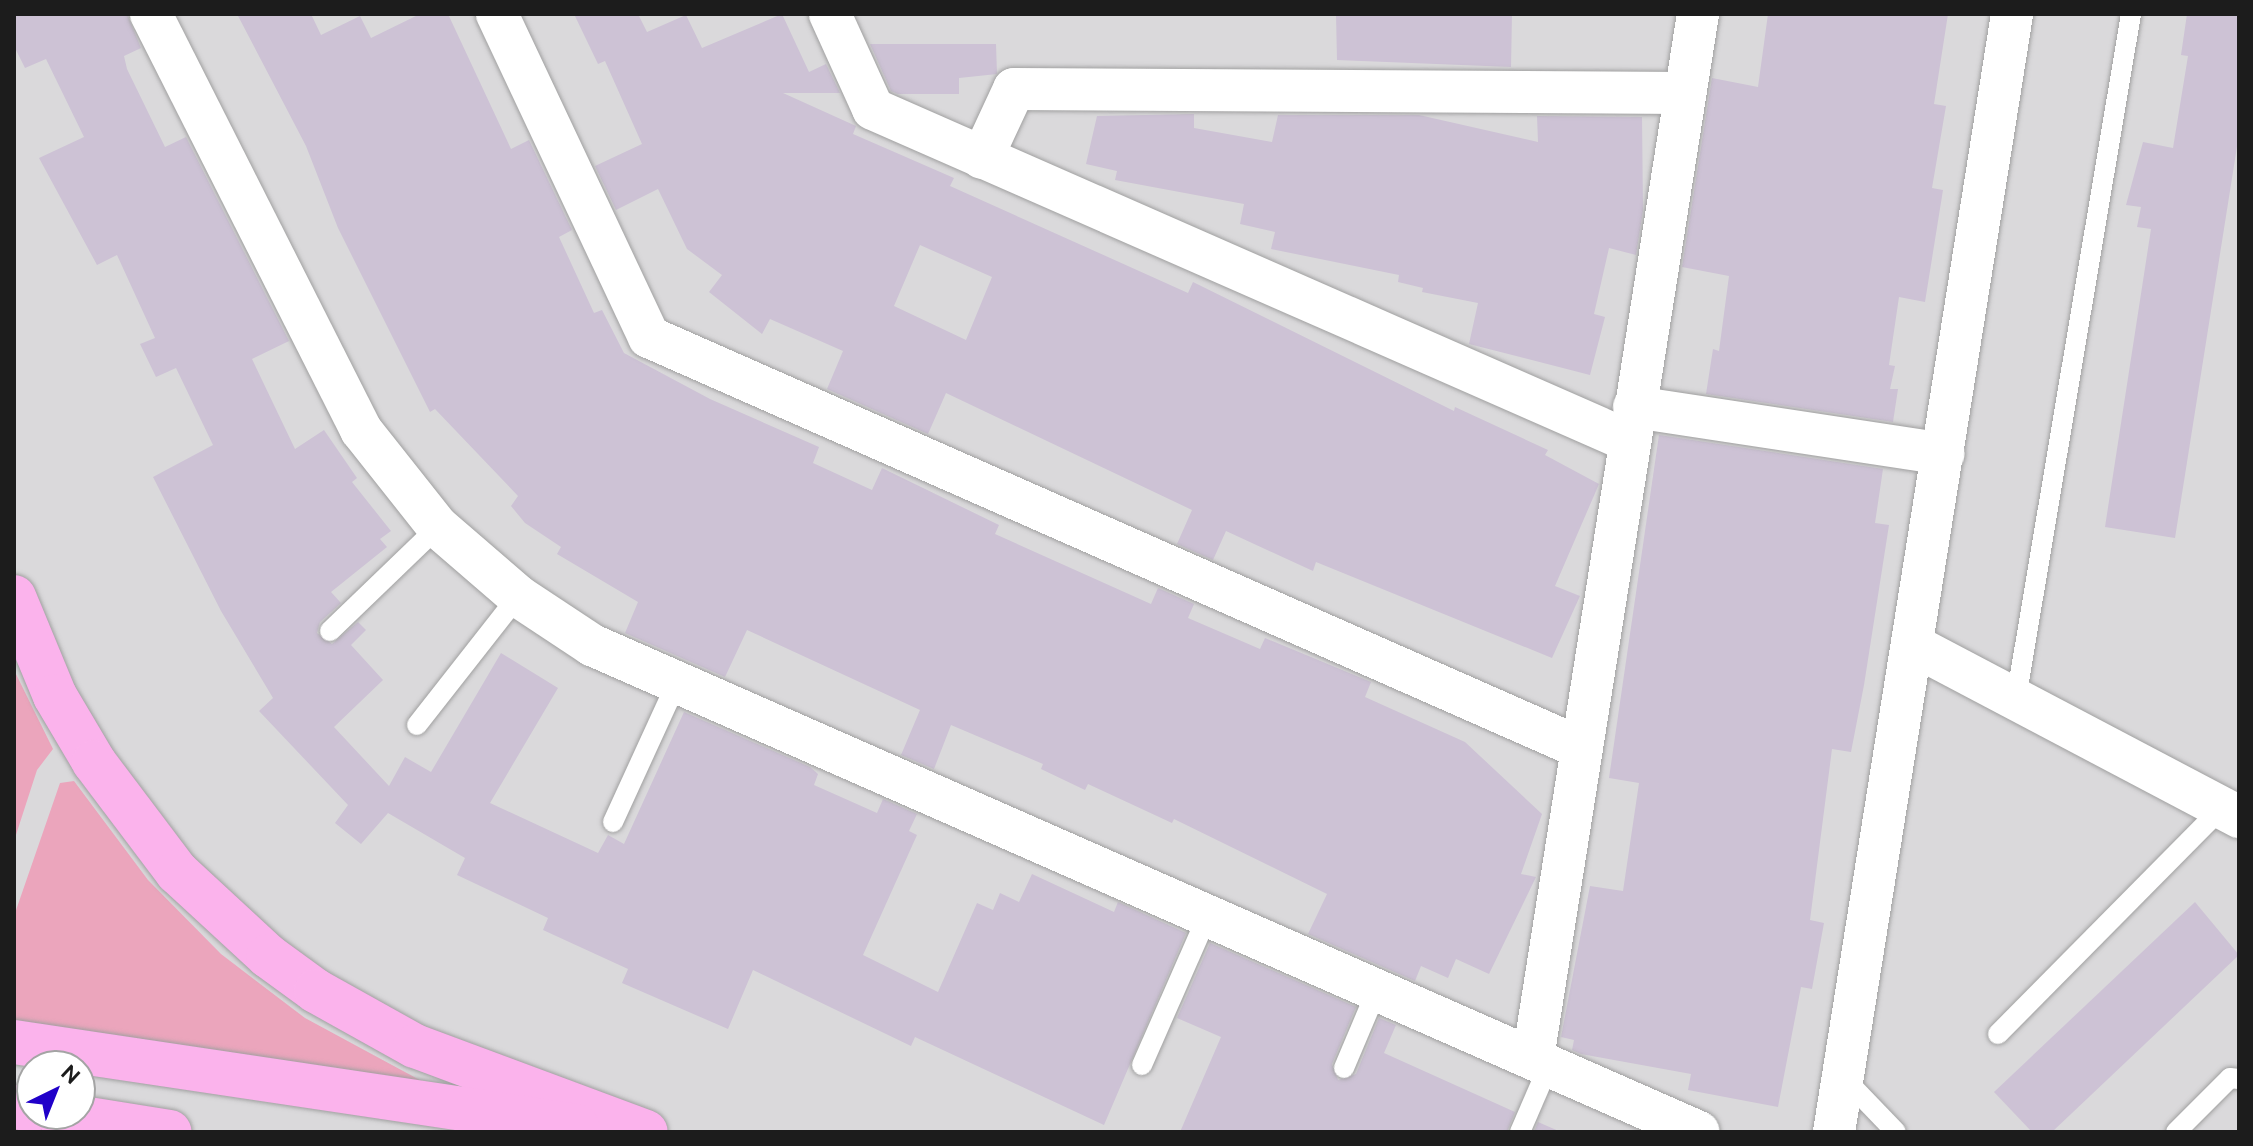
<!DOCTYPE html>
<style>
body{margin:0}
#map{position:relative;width:2253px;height:1146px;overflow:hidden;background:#ece2ee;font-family:Ubuntu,sans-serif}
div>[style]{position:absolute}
.residential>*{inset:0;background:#dad9db}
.grass>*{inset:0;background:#eba5bc}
.building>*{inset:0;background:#cdc2d5}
.roads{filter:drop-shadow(0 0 2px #a0a0a0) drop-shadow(0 0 2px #a0a0a0)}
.lane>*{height:20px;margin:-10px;padding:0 10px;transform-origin:10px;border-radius:10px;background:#fff}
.street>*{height:42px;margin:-21px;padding:0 21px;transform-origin:21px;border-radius:21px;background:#fff}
.secondary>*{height:44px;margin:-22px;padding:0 22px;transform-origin:22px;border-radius:22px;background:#fbb3ec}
span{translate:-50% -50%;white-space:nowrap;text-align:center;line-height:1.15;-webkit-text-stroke:6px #fff;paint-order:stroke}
.frame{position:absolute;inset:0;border:16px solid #1c1c1c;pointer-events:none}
.north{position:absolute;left:16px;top:1050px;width:80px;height:80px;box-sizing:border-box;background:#fff;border:2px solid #a4a4a4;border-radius:50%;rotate:43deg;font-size:22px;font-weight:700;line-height:32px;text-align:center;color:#1c1c1c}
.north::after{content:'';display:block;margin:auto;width:28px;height:36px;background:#2000c9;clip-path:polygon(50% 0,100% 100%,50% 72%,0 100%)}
</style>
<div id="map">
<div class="residential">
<i style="clip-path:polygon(evenodd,14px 14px,2239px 14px,2239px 1132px,14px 1132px,14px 14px,32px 1066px,80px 1066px,80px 1114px,32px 1114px,32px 1066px)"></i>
</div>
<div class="grass">
<i style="clip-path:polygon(14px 670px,53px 749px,37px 770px,14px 841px)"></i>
<i style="clip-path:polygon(74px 781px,148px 880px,221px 954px,305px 1018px,429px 1085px,14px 1023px,14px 916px,60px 783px)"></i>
</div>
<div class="building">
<i style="clip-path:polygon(14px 14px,127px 14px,141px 48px,124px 56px,127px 69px,165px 147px,186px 137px,289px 341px,252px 359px,295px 449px,324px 430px,357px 478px,352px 482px,391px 531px,380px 539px,387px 547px,331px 592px,341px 603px,320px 622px,317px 633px,332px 644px,358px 622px,366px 630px,351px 645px,383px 680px,334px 727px,389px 786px,405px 757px,431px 772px,501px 653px,558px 688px,490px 803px,598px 853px,608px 835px,624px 844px,684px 712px,810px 767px,818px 774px,814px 785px,877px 813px,883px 799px,917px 814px,909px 831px,917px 835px,863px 955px,938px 992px,977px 903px,993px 910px,1000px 893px,1019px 902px,1032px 874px,1114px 912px,1118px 902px,1186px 933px,1104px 1125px,915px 1037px,911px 1046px,753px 970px,728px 1029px,622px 983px,628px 969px,543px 930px,548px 918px,457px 875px,465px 858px,388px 813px,361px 844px,335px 823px,348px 805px,259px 711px,273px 698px,221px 611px,153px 477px,213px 445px,176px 368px,156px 377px,140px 344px,155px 338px,117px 255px,97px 265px,39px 158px,84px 137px,46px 59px,25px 68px,14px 46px)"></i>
<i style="clip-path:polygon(237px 14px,311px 14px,321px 35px,360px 16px,371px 38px,420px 14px,448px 14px,511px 149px,529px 140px,572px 230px,559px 237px,594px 313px,602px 310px,624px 353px,710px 399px,819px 447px,813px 463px,872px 490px,882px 468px,999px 525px,995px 534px,1151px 604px,1158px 588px,1194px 604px,1188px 618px,1260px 649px,1265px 638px,1371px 682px,1365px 697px,1465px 742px,1542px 814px,1521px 874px,1536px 877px,1489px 974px,1456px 959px,1448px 978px,1421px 966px,1415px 981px,1308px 934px,1327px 894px,1174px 819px,1172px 823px,1088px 784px,1085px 790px,1041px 769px,1043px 764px,951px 725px,934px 769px,901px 755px,920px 710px,747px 630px,725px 677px,625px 633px,638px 602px,557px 554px,561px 547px,525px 523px,511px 506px,518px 496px,435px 409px,430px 412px,338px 228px,306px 146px)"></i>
<i style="clip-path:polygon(evenodd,574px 14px,638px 14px,647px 32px,686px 15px,702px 48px,782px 14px,809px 72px,826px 64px,840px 93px,783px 93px,856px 126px,853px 134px,954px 178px,950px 186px,1188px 293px,1193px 282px,1454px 411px,1455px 407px,1548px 450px,1545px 455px,1599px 484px,1555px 586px,1580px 596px,1552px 658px,1316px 562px,1313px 571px,1226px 531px,1213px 560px,1177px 544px,1192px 510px,946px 393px,928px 434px,827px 389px,843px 351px,770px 319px,762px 334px,709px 292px,722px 275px,687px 249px,658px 189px,616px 210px,595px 166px,642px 144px,605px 61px,598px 64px,574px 14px,920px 245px,992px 277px,966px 340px,894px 306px,920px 245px)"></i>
<i style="clip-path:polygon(1336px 14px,1512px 14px,1511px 67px,1337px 60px)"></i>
<i style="clip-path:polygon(1768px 14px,1948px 14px,1934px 104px,1946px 106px,1932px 188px,1943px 190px,1925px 302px,1899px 297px,1889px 365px,1895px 366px,1890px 389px,1898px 389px,1893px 422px,1706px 394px,1713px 349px,1719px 351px,1729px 276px,1682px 267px,1712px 78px,1758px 87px)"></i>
<i style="clip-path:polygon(2187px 14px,2239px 14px,2239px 134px,2175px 538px,2105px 527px,2151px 229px,2137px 227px,2141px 207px,2126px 205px,2143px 142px,2173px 148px,2188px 56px,2181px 55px)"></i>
<i style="clip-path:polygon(870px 44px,996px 44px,997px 74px,959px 78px,959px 94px,898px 94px,891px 91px)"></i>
<i style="clip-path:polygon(1194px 114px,1194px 128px,1272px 142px,1278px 115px,1419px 115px,1538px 142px,1537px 116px,1642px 117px,1643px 211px,1636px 255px,1609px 248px,1594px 314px,1605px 317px,1590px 375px,1469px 344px,1478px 303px,1422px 292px,1423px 288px,1398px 282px,1399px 275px,1271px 249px,1275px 232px,1240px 224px,1244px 204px,1115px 180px,1117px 171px,1086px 164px,1097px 116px)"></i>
<i style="clip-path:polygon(1659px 435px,1883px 469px,1875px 523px,1889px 525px,1864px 685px,1851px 752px,1832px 749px,1810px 920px,1824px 923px,1812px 989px,1801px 987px,1778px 1107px,1688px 1090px,1691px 1074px,1581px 1054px,1572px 1050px,1574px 1040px,1561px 1037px,1590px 886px,1623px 891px,1639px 783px,1609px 778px)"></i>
<i style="clip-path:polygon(2195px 902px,2239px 955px,2052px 1132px,2032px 1132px,1994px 1092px)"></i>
<i style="clip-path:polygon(1210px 943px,1356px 1007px,1332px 1064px,1338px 1080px,1356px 1074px,1379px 1018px,1396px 1025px,1384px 1053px,1515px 1112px,1507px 1132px,1180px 1132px,1221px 1037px,1177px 1018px)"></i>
<i style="clip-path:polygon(1538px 1122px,1561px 1132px,1534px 1132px)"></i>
</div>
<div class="roads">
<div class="lane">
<i style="left:330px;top:631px;width:150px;rotate:-43.9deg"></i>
<i style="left:2016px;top:699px;width:695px;rotate:-80.47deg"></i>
<i style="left:417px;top:725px;width:164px;rotate:-51.9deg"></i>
<i style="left:613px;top:822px;width:154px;rotate:-65.4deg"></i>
<i style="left:1998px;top:1034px;width:318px;rotate:-45.3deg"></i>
<i style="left:1142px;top:1065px;width:164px;rotate:-66.3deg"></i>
<i style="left:1344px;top:1068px;width:85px;rotate:-67.1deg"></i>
<i style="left:1843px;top:1077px;width:76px;rotate:46.1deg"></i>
<i style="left:1520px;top:1132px;width:73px;rotate:-66.6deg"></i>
<i style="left:2176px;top:1132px;width:76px;rotate:-45deg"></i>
<i style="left:2230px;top:1078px;width:9px;rotate:6deg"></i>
</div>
<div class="street">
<i style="left:151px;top:14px;width:466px;rotate:63.2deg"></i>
<i style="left:361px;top:430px;width:124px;rotate:51.6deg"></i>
<i style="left:438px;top:527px;width:106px;rotate:40.8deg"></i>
<i style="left:518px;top:596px;width:89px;rotate:33.5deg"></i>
<i style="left:592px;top:645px;width:1209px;rotate:23.75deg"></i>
<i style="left:497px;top:14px;width:357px;rotate:64.8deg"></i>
<i style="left:649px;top:337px;width:1019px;rotate:23.8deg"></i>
<i style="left:830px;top:14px;width:104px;rotate:65.6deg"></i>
<i style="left:873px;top:109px;width:826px;rotate:23.71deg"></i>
<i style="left:982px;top:158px;width:76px;rotate:-65.1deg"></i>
<i style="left:1014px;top:89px;width:670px;rotate:0.34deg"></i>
<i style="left:1634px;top:407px;width:313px;rotate:8.6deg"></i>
<i style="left:1913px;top:645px;width:369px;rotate:27.8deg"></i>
<i style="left:1533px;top:1058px;width:1057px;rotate:-81.02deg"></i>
<i style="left:1834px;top:1132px;width:1132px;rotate:-80.95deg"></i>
</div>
<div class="secondary">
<i style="left:14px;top:597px;width:107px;rotate:67.5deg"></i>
<i style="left:55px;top:696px;width:77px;rotate:59.4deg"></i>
<i style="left:94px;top:762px;width:138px;rotate:53deg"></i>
<i style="left:177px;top:872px;width:124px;rotate:42.7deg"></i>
<i style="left:268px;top:956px;width:59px;rotate:36.1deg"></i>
<i style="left:316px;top:991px;width:113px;rotate:29.1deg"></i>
<i style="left:415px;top:1046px;width:246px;rotate:20.4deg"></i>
<i style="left:14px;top:1042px;width:569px;rotate:8.49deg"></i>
<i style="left:14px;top:1107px;width:18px;rotate:9deg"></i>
<i style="left:57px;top:1114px;width:114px;rotate:9.1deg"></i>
</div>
</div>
<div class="frame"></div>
<div class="north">N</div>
</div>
